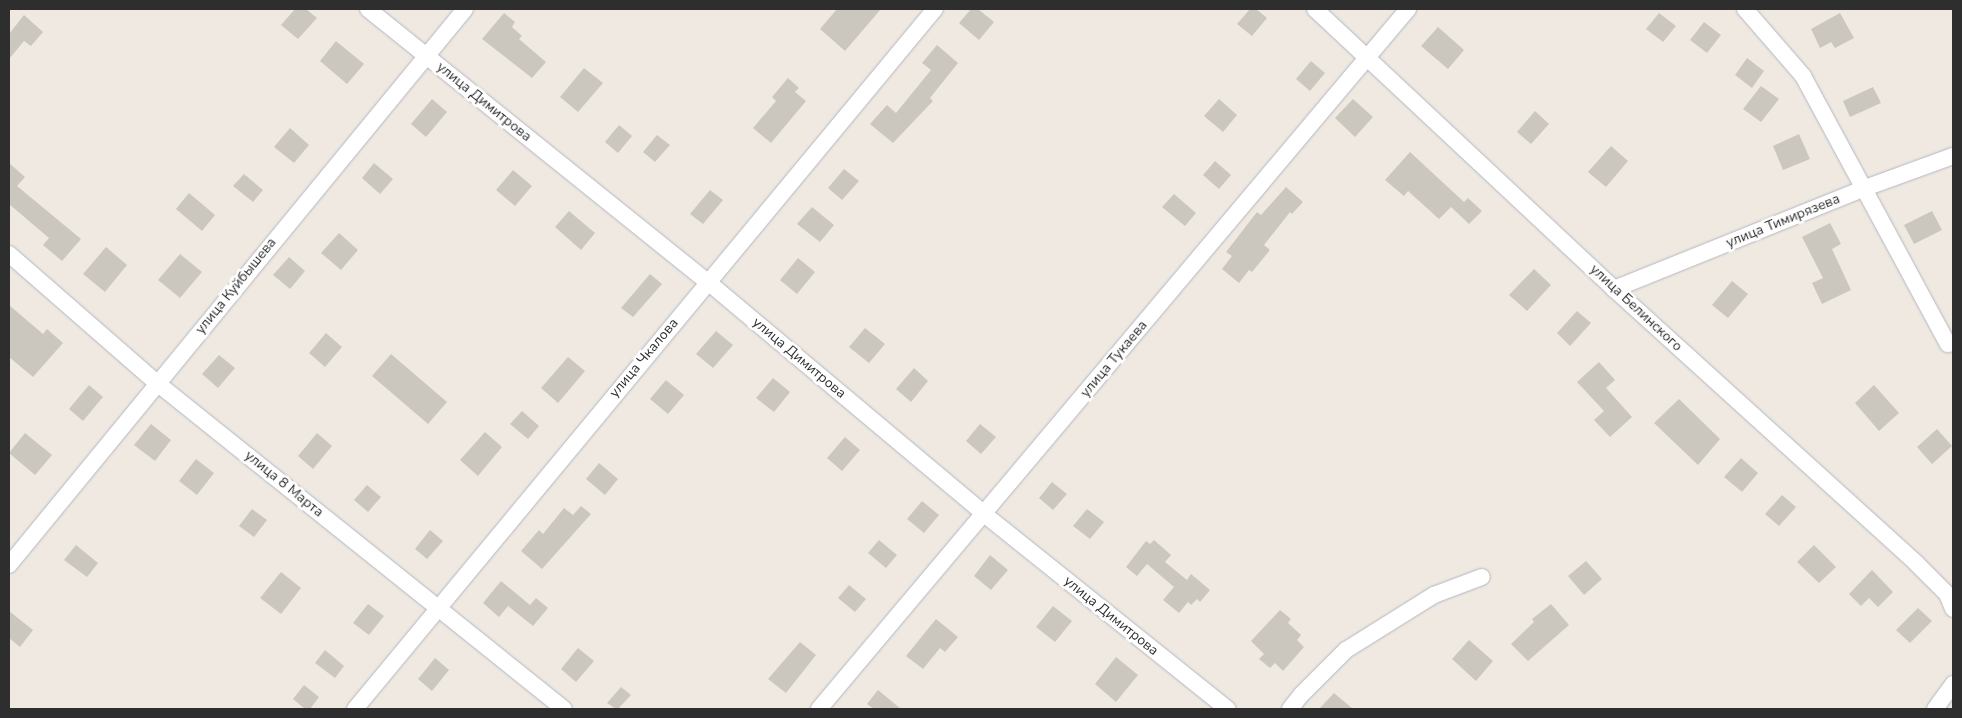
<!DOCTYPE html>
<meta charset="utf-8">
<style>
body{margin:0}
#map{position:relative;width:1962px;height:718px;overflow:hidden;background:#efe9e1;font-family:"Nunito Sans",sans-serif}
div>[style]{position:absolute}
.building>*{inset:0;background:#cbc7bf}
.roads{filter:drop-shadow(0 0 1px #b4b7c1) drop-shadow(0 0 1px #b4b7c1)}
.minor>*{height:16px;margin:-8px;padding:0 8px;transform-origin:8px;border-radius:8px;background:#fff}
span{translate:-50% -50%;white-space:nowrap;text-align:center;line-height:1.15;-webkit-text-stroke:5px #fff;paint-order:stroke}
.street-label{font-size:14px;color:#2e2e2e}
.frame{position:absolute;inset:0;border:10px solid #2e2e2e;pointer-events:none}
</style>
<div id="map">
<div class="building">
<i style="clip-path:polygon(295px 9px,306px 9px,317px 18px,298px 39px,281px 25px)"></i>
<i style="clip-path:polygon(837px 9px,881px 9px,845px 51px,820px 29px)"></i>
<i style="clip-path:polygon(971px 9px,978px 9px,994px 22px,979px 40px,959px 23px)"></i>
<i style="clip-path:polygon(1250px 9px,1256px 9px,1267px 18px,1252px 36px,1237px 24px)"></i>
<i style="clip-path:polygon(504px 13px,515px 22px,512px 27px,522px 36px,519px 39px,546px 62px,532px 78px,482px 39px)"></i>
<i style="clip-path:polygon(1659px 13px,1676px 26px,1663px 42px,1646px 29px)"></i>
<i style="clip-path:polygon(1840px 13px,1854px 38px,1835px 48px,1831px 42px,1820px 48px,1811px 29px)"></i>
<i style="clip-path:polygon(24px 15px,43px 32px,31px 46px,24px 41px,9px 59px,9px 34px)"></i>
<i style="clip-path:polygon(1704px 22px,1721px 35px,1707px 53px,1690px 40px)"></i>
<i style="clip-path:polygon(1438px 27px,1464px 50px,1448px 69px,1421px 46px)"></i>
<i style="clip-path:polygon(336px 41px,364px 64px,347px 84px,320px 61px)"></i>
<i style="clip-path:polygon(937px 45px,958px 63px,930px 98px,933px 101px,893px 143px,870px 124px,887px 105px,896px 113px,931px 70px,922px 63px)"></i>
<i style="clip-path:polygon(1747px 58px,1764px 71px,1752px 88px,1735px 75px)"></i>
<i style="clip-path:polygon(1311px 61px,1325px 73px,1310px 91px,1296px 79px)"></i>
<i style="clip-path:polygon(584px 68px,603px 83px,578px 112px,560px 97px)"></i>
<i style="clip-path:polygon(788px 78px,799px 88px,795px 92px,806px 101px,771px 143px,753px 128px,776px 101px,772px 97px)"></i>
<i style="clip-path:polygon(1761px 86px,1779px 99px,1761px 122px,1743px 109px)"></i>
<i style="clip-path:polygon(1873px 87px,1881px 103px,1850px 117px,1843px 101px)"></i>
<i style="clip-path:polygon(432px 99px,447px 112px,426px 137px,411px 124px)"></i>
<i style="clip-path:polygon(1219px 99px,1237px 115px,1223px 132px,1204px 116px)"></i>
<i style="clip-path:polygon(1353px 99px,1373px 117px,1355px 137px,1335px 118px)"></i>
<i style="clip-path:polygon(1535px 111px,1549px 124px,1531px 144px,1517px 132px)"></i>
<i style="clip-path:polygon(619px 125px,632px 136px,618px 153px,605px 142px)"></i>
<i style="clip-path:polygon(290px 128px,309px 145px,294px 163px,274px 147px)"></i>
<i style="clip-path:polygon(1799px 134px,1810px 159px,1783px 170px,1773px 146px)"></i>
<i style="clip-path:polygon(657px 135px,670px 145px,655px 162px,643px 152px)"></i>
<i style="clip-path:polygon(1611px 146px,1628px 161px,1606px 187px,1588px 172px)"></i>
<i style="clip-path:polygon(1410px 152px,1464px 202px,1468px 198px,1482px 211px,1469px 224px,1451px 207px,1439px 219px,1408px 191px,1404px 196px,1385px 180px)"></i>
<i style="clip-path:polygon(1215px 161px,1231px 175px,1219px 189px,1203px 175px)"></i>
<i style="clip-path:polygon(9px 163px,25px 177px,17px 186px,81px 239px,62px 261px,43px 245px,49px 238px,9px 204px)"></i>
<i style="clip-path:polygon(374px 163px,393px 179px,380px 194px,362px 178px)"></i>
<i style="clip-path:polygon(844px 169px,859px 181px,842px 200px,828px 188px)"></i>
<i style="clip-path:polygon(513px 170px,532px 186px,515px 206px,496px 190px)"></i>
<i style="clip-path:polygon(244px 174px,263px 190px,253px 202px,233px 186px)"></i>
<i style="clip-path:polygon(1286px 187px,1303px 202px,1292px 214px,1290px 212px,1264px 245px,1270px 250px,1252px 272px,1249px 270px,1239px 283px,1222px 269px,1232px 256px,1226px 252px,1257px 212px,1261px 215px)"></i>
<i style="clip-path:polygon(710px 190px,723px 200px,703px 224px,690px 214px)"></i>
<i style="clip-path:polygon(189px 193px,215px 215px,202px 231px,176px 209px)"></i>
<i style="clip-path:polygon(1174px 194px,1196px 213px,1185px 226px,1162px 207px)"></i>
<i style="clip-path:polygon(812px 207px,834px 225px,820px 242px,797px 224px)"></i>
<i style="clip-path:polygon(569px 211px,595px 233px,581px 250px,555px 227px)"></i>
<i style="clip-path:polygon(1932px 211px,1942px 230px,1914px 244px,1904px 225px)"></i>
<i style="clip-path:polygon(1830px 223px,1841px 244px,1832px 249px,1851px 290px,1822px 304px,1812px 283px,1823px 278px,1802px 237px)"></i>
<i style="clip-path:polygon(339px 233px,358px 250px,341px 270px,321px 253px)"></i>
<i style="clip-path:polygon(106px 247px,127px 265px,105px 292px,83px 274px)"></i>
<i style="clip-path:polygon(180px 254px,202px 272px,180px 298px,158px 280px)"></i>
<i style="clip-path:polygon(289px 257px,305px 271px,290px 289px,273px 275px)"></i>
<i style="clip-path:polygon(798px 258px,815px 272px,797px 294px,780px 280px)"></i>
<i style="clip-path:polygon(1534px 269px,1551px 285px,1527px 311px,1509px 295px)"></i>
<i style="clip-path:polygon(650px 274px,662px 284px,633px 317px,621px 308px)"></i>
<i style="clip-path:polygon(1732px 281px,1748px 294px,1728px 318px,1712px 305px)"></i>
<i style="clip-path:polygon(9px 305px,43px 334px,47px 329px,63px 343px,33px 377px,9px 357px)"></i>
<i style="clip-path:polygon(1577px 311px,1591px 323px,1570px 346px,1557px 333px)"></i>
<i style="clip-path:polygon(865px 328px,885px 344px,869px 363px,849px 347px)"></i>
<i style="clip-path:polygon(716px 331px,733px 345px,713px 368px,696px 354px)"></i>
<i style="clip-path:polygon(326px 333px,342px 347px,325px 367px,309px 353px)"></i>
<i style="clip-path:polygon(391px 354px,447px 402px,428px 424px,372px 376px)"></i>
<i style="clip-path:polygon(219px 355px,235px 368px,218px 388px,202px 374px)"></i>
<i style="clip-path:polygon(568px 357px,585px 371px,558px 403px,541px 388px)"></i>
<i style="clip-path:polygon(1599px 362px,1615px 380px,1606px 388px,1632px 417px,1610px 437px,1594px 420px,1604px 411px,1577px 382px)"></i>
<i style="clip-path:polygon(914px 368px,928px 381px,911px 402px,896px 389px)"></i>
<i style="clip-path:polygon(773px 378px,790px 392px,774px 412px,756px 398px)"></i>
<i style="clip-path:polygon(666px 380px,684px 395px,668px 414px,650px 399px)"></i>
<i style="clip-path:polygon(89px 385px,103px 397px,83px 421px,69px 409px)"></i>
<i style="clip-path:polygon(1874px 385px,1899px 413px,1879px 431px,1855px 403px)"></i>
<i style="clip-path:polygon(1679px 399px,1720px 439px,1698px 465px,1654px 423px)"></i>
<i style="clip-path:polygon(522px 411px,539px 426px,528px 439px,510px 424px)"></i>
<i style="clip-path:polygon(151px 424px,171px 440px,155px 461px,134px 445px)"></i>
<i style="clip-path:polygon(980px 424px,996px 437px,981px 454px,966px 441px)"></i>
<i style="clip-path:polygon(1937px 429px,1952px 446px,1932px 464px,1917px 447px)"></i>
<i style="clip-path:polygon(485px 432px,502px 447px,478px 476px,460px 460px)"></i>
<i style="clip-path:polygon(25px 433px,52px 455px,35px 475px,9px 453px)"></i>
<i style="clip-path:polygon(317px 433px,332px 446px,313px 469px,298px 456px)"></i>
<i style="clip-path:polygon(845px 437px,860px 450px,842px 471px,827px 458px)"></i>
<i style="clip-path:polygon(1741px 458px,1758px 473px,1742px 492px,1724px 477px)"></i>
<i style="clip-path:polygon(196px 459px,214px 473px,197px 495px,179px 481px)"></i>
<i style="clip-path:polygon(599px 463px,618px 479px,605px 495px,586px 479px)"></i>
<i style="clip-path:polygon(1052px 482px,1067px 494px,1053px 510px,1039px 498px)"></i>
<i style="clip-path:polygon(367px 485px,381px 497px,368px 512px,354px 500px)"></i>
<i style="clip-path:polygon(1782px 495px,1796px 507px,1779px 526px,1765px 514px)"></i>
<i style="clip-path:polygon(922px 501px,939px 515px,924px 533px,907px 519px)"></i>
<i style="clip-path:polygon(581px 506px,591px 514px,542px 569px,521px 551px,539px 530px,543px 534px,564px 508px,573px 515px)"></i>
<i style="clip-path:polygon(252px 509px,267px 520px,254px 537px,239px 526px)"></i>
<i style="clip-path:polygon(1087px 509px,1104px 522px,1090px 539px,1073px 526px)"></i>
<i style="clip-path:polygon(430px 530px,443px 541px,427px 559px,415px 549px)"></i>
<i style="clip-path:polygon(879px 540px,897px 555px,886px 568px,868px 553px)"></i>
<i style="clip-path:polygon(1154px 540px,1171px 555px,1165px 562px,1187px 580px,1191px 574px,1210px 590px,1200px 602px,1197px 599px,1191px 605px,1188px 602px,1179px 613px,1163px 600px,1174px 587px,1147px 564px,1137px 576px,1126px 567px,1146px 541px,1150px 544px)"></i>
<i style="clip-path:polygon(76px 545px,98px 563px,87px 577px,64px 560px)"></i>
<i style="clip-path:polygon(1814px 545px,1836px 567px,1819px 583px,1797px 562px)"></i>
<i style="clip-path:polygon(990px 555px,1008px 570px,991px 590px,974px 576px)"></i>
<i style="clip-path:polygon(1586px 561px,1602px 579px,1584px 595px,1568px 576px)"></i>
<i style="clip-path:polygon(1872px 570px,1893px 592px,1878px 607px,1869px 598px,1861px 606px,1849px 594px)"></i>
<i style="clip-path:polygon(281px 572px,301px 588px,281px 614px,260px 598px)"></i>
<i style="clip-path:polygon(501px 581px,530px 605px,536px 598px,548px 608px,533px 626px,508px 606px,499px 617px,483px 603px)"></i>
<i style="clip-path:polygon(849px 585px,866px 599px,855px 612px,838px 598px)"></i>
<i style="clip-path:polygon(368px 604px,384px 616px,369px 635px,353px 623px)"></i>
<i style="clip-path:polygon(1551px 604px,1569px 625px,1528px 661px,1511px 644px,1534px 622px,1532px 619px)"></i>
<i style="clip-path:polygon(1053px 606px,1072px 621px,1055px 642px,1036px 627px)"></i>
<i style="clip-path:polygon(1918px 608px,1932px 621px,1910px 643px,1896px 630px)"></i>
<i style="clip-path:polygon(1280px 610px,1291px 619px,1288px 623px,1301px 635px,1297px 640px,1304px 647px,1283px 671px,1275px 663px,1270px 668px,1259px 659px,1264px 654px,1251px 641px)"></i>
<i style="clip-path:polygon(9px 611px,33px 630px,20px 647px,9px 638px)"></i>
<i style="clip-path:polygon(936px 619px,958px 637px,945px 652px,940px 648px,923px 669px,906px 656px)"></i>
<i style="clip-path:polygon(1469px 640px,1493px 661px,1476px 681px,1452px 659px)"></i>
<i style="clip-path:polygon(800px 642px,816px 655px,786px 693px,768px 679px)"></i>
<i style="clip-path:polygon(578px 648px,594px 661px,576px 682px,561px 669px)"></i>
<i style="clip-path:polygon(325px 650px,344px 666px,335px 678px,315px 663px)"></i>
<i style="clip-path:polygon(1116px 657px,1138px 675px,1116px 702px,1095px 684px)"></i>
<i style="clip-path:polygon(435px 658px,449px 670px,432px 691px,418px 679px)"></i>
<i style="clip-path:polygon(304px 685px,319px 697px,310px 709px,305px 709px,293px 699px)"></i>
<i style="clip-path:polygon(621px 687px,631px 695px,618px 709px,616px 709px,607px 703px)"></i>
<i style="clip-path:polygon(878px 690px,901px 709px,874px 709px,867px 704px)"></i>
<i style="clip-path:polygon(1334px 693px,1353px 709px,1319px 709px)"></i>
</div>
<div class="roads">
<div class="minor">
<i style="left:368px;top:9px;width:436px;rotate:38.8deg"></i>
<i style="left:708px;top:282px;width:361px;rotate:40deg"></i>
<i style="left:984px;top:514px;width:312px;rotate:38.7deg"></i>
<i style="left:1315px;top:9px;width:410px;rotate:43.1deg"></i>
<i style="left:1614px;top:289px;width:408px;rotate:42.2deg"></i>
<i style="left:1916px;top:563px;width:44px;rotate:45deg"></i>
<i style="left:1947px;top:594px;width:16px;rotate:68deg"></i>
<i style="left:1745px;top:9px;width:89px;rotate:49.1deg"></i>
<i style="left:1803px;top:76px;width:305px;rotate:61.6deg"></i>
<i style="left:9px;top:254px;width:196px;rotate:41.1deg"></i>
<i style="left:157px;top:383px;width:521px;rotate:38.69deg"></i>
<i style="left:1614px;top:289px;width:271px;rotate:-21.9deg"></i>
<i style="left:1865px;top:188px;width:94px;rotate:-20deg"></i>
<i style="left:9px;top:565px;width:719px;rotate:-50.64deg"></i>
<i style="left:355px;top:709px;width:909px;rotate:-50.36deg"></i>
<i style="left:819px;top:709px;width:915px;rotate:-49.92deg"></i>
<i style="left:1290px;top:709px;width:18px;rotate:-52deg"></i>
<i style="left:1301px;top:695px;width:64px;rotate:-45deg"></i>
<i style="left:1346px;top:650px;width:104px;rotate:-32deg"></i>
<i style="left:1434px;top:595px;width:51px;rotate:-20.6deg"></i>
<i style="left:1935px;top:709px;width:31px;rotate:-54deg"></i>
</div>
</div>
<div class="street-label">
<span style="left:484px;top:102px;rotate:39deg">улица Димитрова</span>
<span style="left:1783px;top:221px;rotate:-22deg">улица Тимирязева</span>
<span style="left:236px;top:286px;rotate:-51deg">улица Куйбышева</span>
<span style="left:1636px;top:308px;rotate:43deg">улица Белинского</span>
<span style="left:644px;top:358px;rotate:-50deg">улица Чкалова</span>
<span style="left:799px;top:358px;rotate:40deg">улица Димитрова</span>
<span style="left:1114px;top:359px;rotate:-50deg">улица Тукаева</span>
<span style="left:284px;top:484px;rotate:39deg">улица 8 Марта</span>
<span style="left:1111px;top:616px;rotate:39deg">улица Димитрова</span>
</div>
<div class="frame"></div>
</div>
